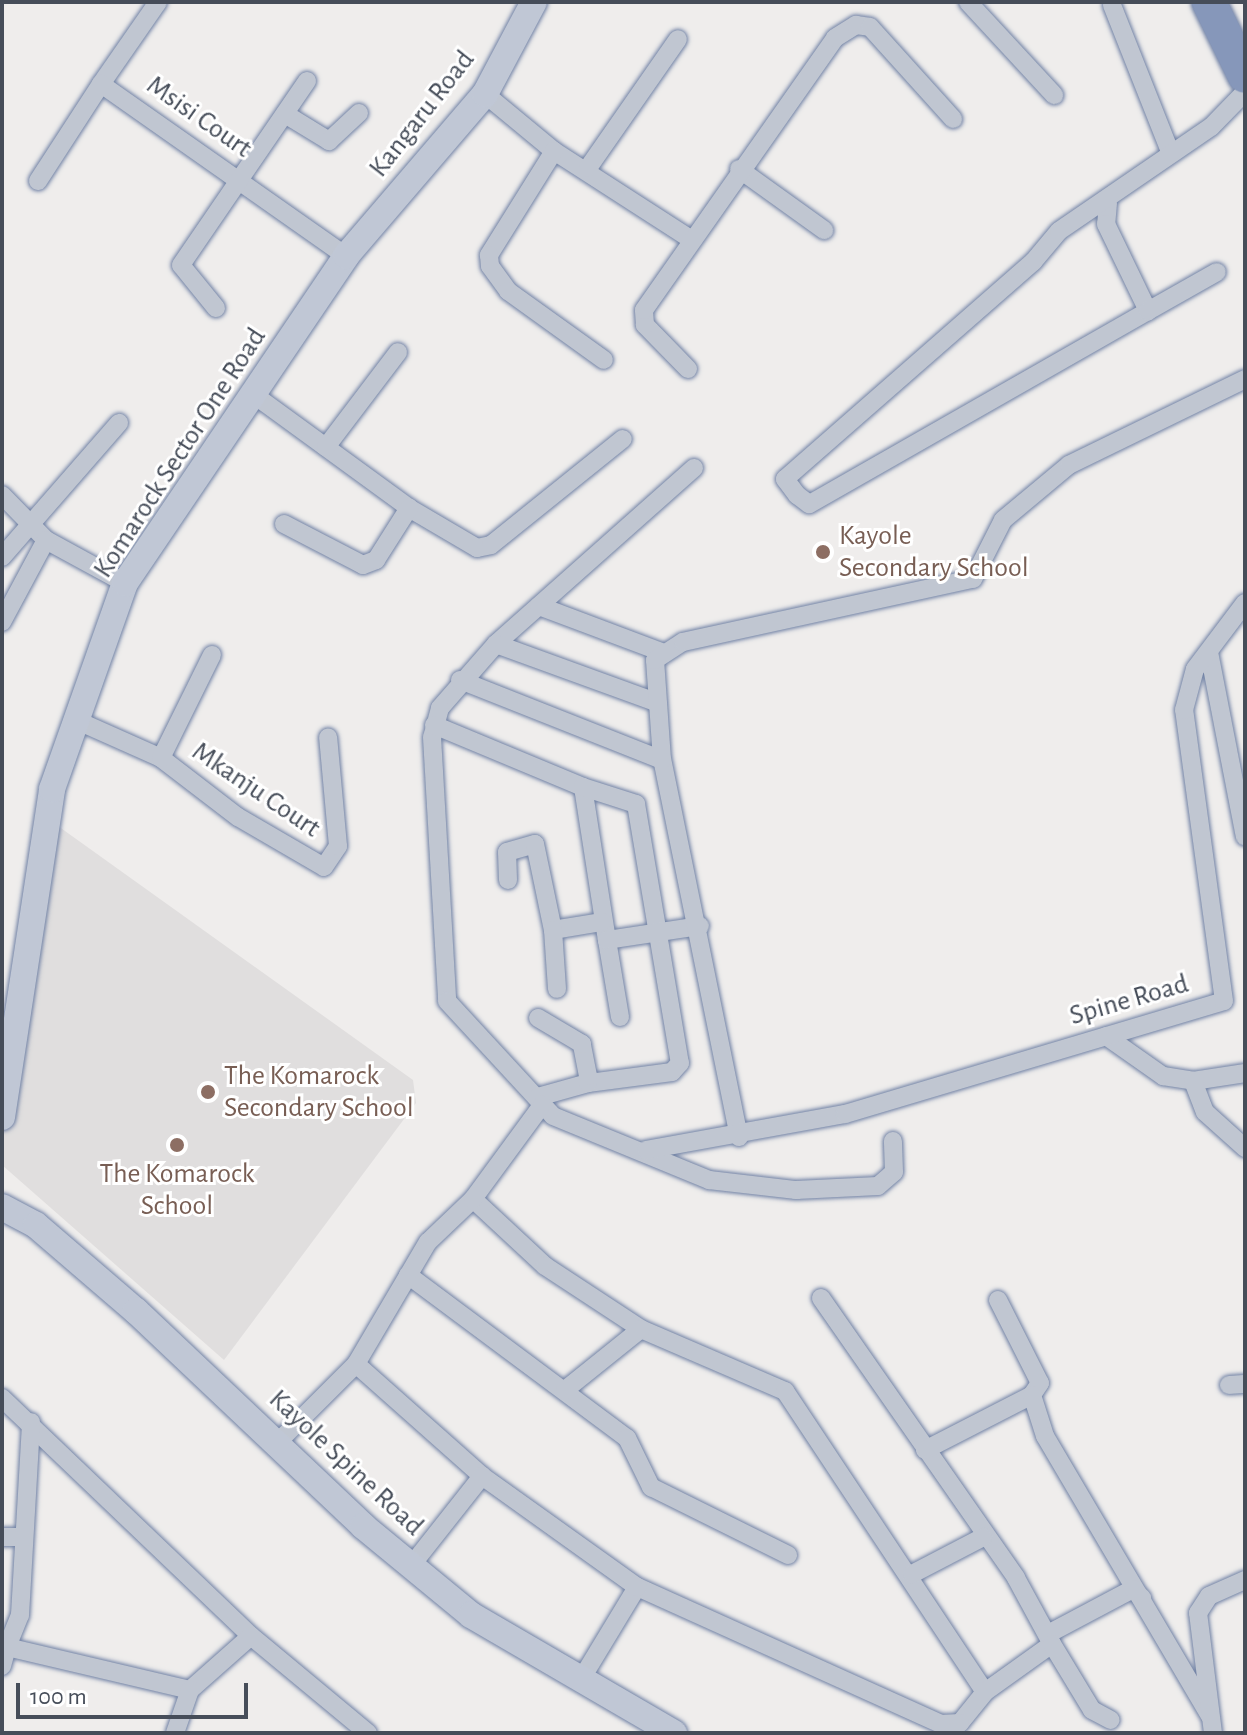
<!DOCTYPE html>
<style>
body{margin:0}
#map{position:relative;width:1247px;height:1735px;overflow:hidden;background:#efedec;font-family:"Alegreya Sans",sans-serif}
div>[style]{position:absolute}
.education>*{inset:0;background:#e0dede}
.roads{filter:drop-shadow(0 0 2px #7182a5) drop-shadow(0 0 2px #7182a5)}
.street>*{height:18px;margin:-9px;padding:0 9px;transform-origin:9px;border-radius:9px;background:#c0c6d1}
.secondary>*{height:26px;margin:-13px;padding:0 13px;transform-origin:13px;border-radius:13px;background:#c0c7d5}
.highway>*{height:34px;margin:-17px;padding:0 17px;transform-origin:17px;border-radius:17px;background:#8697ba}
.dots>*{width:22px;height:22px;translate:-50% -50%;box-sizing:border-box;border:4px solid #fff;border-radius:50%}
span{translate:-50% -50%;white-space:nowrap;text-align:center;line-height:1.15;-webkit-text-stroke:6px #fff;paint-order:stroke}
.street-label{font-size:28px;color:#464d59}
.education-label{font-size:28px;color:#785e54}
.left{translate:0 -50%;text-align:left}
.frame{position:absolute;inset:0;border:4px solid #464d59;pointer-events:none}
.scale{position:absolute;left:16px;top:1683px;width:232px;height:36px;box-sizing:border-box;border:4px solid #464d59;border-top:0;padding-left:10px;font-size:24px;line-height:28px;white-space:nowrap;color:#464d59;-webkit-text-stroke:6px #fff;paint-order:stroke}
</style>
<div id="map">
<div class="education">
<i style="clip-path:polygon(51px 821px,413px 1080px,416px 1103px,224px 1360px,2px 1165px,2px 1077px)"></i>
</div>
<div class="roads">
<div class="street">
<i style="left:158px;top:2px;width:100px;rotate:124.8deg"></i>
<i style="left:101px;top:84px;width:299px;rotate:35.1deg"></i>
<i style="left:968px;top:2px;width:127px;rotate:47.2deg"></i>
<i style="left:1112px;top:5px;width:160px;rotate:68.4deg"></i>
<i style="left:485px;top:94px;width:89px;rotate:39.6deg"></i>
<i style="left:554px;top:151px;width:161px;rotate:32.8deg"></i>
<i style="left:285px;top:114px;width:52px;rotate:31.5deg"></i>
<i style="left:329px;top:141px;width:41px;rotate:-43deg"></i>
<i style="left:554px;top:151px;width:123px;rotate:122deg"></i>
<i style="left:489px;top:255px;width:11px;rotate:85deg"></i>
<i style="left:490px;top:266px;width:31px;rotate:54deg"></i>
<i style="left:508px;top:291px;width:118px;rotate:35.7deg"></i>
<i style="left:588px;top:168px;width:157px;rotate:-55.1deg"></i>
<i style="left:739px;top:169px;width:105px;rotate:35.7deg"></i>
<i style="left:38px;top:181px;width:116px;rotate:-57deg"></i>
<i style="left:1108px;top:203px;width:21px;rotate:95deg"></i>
<i style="left:1106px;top:224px;width:97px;rotate:64.2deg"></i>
<i style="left:1148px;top:311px;width:390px;rotate:150.3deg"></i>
<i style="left:809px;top:504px;width:15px;rotate:-143deg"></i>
<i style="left:797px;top:495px;width:20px;rotate:-127deg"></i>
<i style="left:785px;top:479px;width:330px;rotate:-41.2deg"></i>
<i style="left:1033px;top:262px;width:40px;rotate:-50deg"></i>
<i style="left:1059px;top:231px;width:184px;rotate:-34.4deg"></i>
<i style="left:1211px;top:127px;width:49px;rotate:-45.8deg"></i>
<i style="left:216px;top:308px;width:55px;rotate:-129.1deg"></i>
<i style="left:181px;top:265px;width:223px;rotate:-55.6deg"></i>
<i style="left:1148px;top:311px;width:79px;rotate:-29.5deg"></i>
<i style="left:688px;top:369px;width:62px;rotate:-134.3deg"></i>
<i style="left:645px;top:325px;width:15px;rotate:-94deg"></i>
<i style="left:644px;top:310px;width:332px;rotate:-54.9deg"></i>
<i style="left:835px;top:38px;width:25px;rotate:-32deg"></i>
<i style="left:856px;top:25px;width:14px;rotate:8deg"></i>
<i style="left:870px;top:27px;width:124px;rotate:47.9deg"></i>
<i style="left:257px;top:397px;width:188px;rotate:36.1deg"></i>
<i style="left:409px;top:508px;width:79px;rotate:30.5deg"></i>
<i style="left:477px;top:548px;width:14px;rotate:-12deg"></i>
<i style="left:491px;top:545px;width:169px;rotate:-38.8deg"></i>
<i style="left:326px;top:447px;width:119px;rotate:-52.8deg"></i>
<i style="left:694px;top:468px;width:265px;rotate:138.4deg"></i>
<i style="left:496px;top:644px;width:85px;rotate:131.2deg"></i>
<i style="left:440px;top:708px;width:30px;rotate:105deg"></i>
<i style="left:432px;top:737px;width:264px;rotate:86.7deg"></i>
<i style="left:447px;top:1001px;width:156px;rotate:47.3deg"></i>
<i style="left:553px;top:1116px;width:169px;rotate:22.3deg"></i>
<i style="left:709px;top:1180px;width:88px;rotate:6.6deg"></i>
<i style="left:796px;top:1190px;width:82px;rotate:-2.8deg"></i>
<i style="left:878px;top:1186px;width:21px;rotate:-41deg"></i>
<i style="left:894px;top:1172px;width:31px;rotate:-92deg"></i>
<i style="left:2px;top:495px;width:63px;rotate:45.6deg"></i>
<i style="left:46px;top:540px;width:90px;rotate:28.6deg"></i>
<i style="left:284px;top:524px;width:89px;rotate:27.4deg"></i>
<i style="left:363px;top:565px;width:14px;rotate:-21deg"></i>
<i style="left:376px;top:560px;width:62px;rotate:-57.6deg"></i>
<i style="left:2px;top:557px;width:178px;rotate:-48.9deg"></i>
<i style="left:539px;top:606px;width:134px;rotate:20.6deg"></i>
<i style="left:2px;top:622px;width:93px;rotate:-61.8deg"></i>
<i style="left:496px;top:644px;width:172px;rotate:20deg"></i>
<i style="left:1209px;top:652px;width:188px;rotate:79deg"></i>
<i style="left:460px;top:680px;width:217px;rotate:21.6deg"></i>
<i style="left:78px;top:721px;width:91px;rotate:24deg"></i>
<i style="left:161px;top:758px;width:97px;rotate:37.5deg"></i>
<i style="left:238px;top:817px;width:99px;rotate:30.2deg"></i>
<i style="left:324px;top:867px;width:25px;rotate:-56deg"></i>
<i style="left:338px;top:846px;width:109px;rotate:-95.2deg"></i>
<i style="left:434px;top:725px;width:161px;rotate:22.6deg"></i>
<i style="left:583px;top:787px;width:155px;rotate:81.1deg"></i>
<i style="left:161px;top:758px;width:115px;rotate:-63.7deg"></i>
<i style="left:583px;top:787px;width:56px;rotate:17.8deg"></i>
<i style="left:636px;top:804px;width:263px;rotate:80.4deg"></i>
<i style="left:680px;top:1063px;width:12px;rotate:132deg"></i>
<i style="left:672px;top:1072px;width:85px;rotate:172.5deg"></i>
<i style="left:508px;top:880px;width:28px;rotate:-92deg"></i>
<i style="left:507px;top:852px;width:29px;rotate:-16deg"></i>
<i style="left:535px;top:844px;width:88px;rotate:78.2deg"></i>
<i style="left:553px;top:930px;width:50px;rotate:-9.3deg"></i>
<i style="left:553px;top:930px;width:59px;rotate:86.1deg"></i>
<i style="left:620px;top:1017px;width:78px;rotate:-99.6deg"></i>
<i style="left:607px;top:940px;width:94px;rotate:-8.6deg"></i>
<i style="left:1106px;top:1036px;width:70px;rotate:35.1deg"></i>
<i style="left:1163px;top:1076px;width:30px;rotate:9deg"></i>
<i style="left:1193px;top:1081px;width:53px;rotate:-8.7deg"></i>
<i style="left:1193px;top:1081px;width:33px;rotate:69deg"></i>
<i style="left:1205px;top:1112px;width:54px;rotate:42deg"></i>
<i style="left:538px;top:1097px;width:52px;rotate:-15.6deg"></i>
<i style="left:588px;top:1083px;width:7px;rotate:-90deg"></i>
<i style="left:588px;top:1076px;width:33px;rotate:-101deg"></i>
<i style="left:582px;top:1044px;width:51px;rotate:-149.4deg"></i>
<i style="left:739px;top:1137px;width:385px;rotate:-101.5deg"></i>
<i style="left:662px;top:760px;width:100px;rotate:-94deg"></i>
<i style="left:655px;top:660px;width:33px;rotate:-33deg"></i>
<i style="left:683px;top:642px;width:297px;rotate:-12.3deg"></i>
<i style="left:973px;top:579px;width:66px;rotate:-63deg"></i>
<i style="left:1003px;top:520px;width:86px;rotate:-39.8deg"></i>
<i style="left:1069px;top:465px;width:196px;rotate:-26deg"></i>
<i style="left:646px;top:1150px;width:202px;rotate:-10.3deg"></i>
<i style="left:845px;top:1114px;width:395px;rotate:-16.6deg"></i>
<i style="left:1224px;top:1001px;width:294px;rotate:-97.8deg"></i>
<i style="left:1184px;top:710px;width:42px;rotate:-75deg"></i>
<i style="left:1195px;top:669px;width:83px;rotate:-52.9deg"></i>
<i style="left:473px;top:1199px;width:98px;rotate:42.9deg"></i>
<i style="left:545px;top:1266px;width:115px;rotate:33.3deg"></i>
<i style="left:641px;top:1329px;width:157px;rotate:23.3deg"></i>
<i style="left:785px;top:1391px;width:361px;rotate:56.4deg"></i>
<i style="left:985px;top:1692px;width:40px;rotate:129deg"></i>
<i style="left:960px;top:1723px;width:19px;rotate:177deg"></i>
<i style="left:941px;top:1724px;width:333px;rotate:-155.7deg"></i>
<i style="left:637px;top:1587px;width:110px;rotate:121.2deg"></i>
<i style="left:408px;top:1275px;width:273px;rotate:36.7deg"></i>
<i style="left:627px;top:1438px;width:55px;rotate:63.9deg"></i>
<i style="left:651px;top:1487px;width:153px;rotate:26.4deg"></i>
<i style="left:821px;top:1298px;width:341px;rotate:55.1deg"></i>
<i style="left:1016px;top:1578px;width:75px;rotate:61.4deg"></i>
<i style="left:1052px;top:1644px;width:82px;rotate:144.4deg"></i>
<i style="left:998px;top:1300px;width:93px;rotate:63.2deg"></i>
<i style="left:1040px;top:1383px;width:14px;rotate:124deg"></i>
<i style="left:356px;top:1364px;width:169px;rotate:41.6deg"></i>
<i style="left:482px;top:1476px;width:191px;rotate:35.6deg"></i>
<i style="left:1229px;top:1385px;width:16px;rotate:-4deg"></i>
<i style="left:565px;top:1390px;width:97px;rotate:-38.8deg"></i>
<i style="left:2px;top:1398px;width:344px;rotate:43.7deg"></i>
<i style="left:251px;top:1636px;width:152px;rotate:39.7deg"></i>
<i style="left:277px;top:1443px;width:112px;rotate:-45deg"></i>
<i style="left:356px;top:1364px;width:142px;rotate:-59.5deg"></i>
<i style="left:428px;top:1242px;width:62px;rotate:-43.7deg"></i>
<i style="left:473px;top:1199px;width:117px;rotate:-53.7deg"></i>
<i style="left:925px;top:1450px;width:120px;rotate:-27.2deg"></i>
<i style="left:1032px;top:1395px;width:43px;rotate:72.4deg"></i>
<i style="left:1045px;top:1436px;width:325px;rotate:59.5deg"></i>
<i style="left:2px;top:1537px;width:21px"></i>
<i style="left:411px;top:1566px;width:115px;rotate:-51.7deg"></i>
<i style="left:912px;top:1574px;width:80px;rotate:-27.5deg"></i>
<i style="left:1048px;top:1634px;width:96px;rotate:-27.9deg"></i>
<i style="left:1133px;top:1589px;width:13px;rotate:45deg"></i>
<i style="left:1052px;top:1644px;width:77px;rotate:58.8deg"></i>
<i style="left:1092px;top:1710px;width:21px;rotate:28deg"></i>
<i style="left:7px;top:1647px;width:35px;rotate:-68deg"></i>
<i style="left:20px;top:1615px;width:193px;rotate:-86.7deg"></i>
<i style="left:2px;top:1666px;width:20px;rotate:-75deg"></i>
<i style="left:7px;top:1647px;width:188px;rotate:13.2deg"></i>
<i style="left:190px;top:1690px;width:81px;rotate:-41.5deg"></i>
<i style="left:175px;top:1733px;width:46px;rotate:-70.8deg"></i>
<i style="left:1213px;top:1733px;width:121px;rotate:-97.1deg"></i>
<i style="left:1198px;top:1613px;width:20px;rotate:-57deg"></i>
<i style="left:1209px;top:1596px;width:39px;rotate:-24deg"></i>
</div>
<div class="secondary">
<i style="left:2px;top:1117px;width:332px;rotate:-81.3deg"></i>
<i style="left:52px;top:789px;width:219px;rotate:-70.5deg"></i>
<i style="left:125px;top:583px;width:395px;rotate:-55.9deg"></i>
<i style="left:346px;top:256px;width:213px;rotate:-49.4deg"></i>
<i style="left:485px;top:94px;width:104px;rotate:-62deg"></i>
<i style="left:2px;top:1207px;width:38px;rotate:28deg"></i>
<i style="left:36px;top:1225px;width:132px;rotate:40.7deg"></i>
<i style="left:136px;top:1311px;width:313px;rotate:43.4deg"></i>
<i style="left:363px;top:1526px;width:140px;rotate:39.5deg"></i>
<i style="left:471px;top:1615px;width:235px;rotate:30.2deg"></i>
</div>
<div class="highway">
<i style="left:1209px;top:2px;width:82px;rotate:64.1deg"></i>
</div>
</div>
<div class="dots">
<i style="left:823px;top:552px;background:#8d6e63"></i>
<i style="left:208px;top:1092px;background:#8d6e63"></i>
<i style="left:177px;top:1145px;background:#8d6e63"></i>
</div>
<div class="street-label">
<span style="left:422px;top:114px;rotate:-52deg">Kangaru Road</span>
<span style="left:199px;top:117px;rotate:35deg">Msisi Court</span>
<span style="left:180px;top:453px;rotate:-57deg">Komarock Sector One Road</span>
<span style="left:256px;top:790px;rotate:34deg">Mkanju Court</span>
<span style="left:1129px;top:1000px;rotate:-16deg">Spine Road</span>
<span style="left:346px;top:1463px;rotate:43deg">Kayole Spine Road</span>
</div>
<div class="education-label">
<span class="left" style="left:839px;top:552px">Kayole<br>Secondary School</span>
<span class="left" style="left:224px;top:1092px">The Komarock<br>Secondary School</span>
<span style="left:177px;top:1190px">The Komarock<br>School</span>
</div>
<div class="frame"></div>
<div class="scale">100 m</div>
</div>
